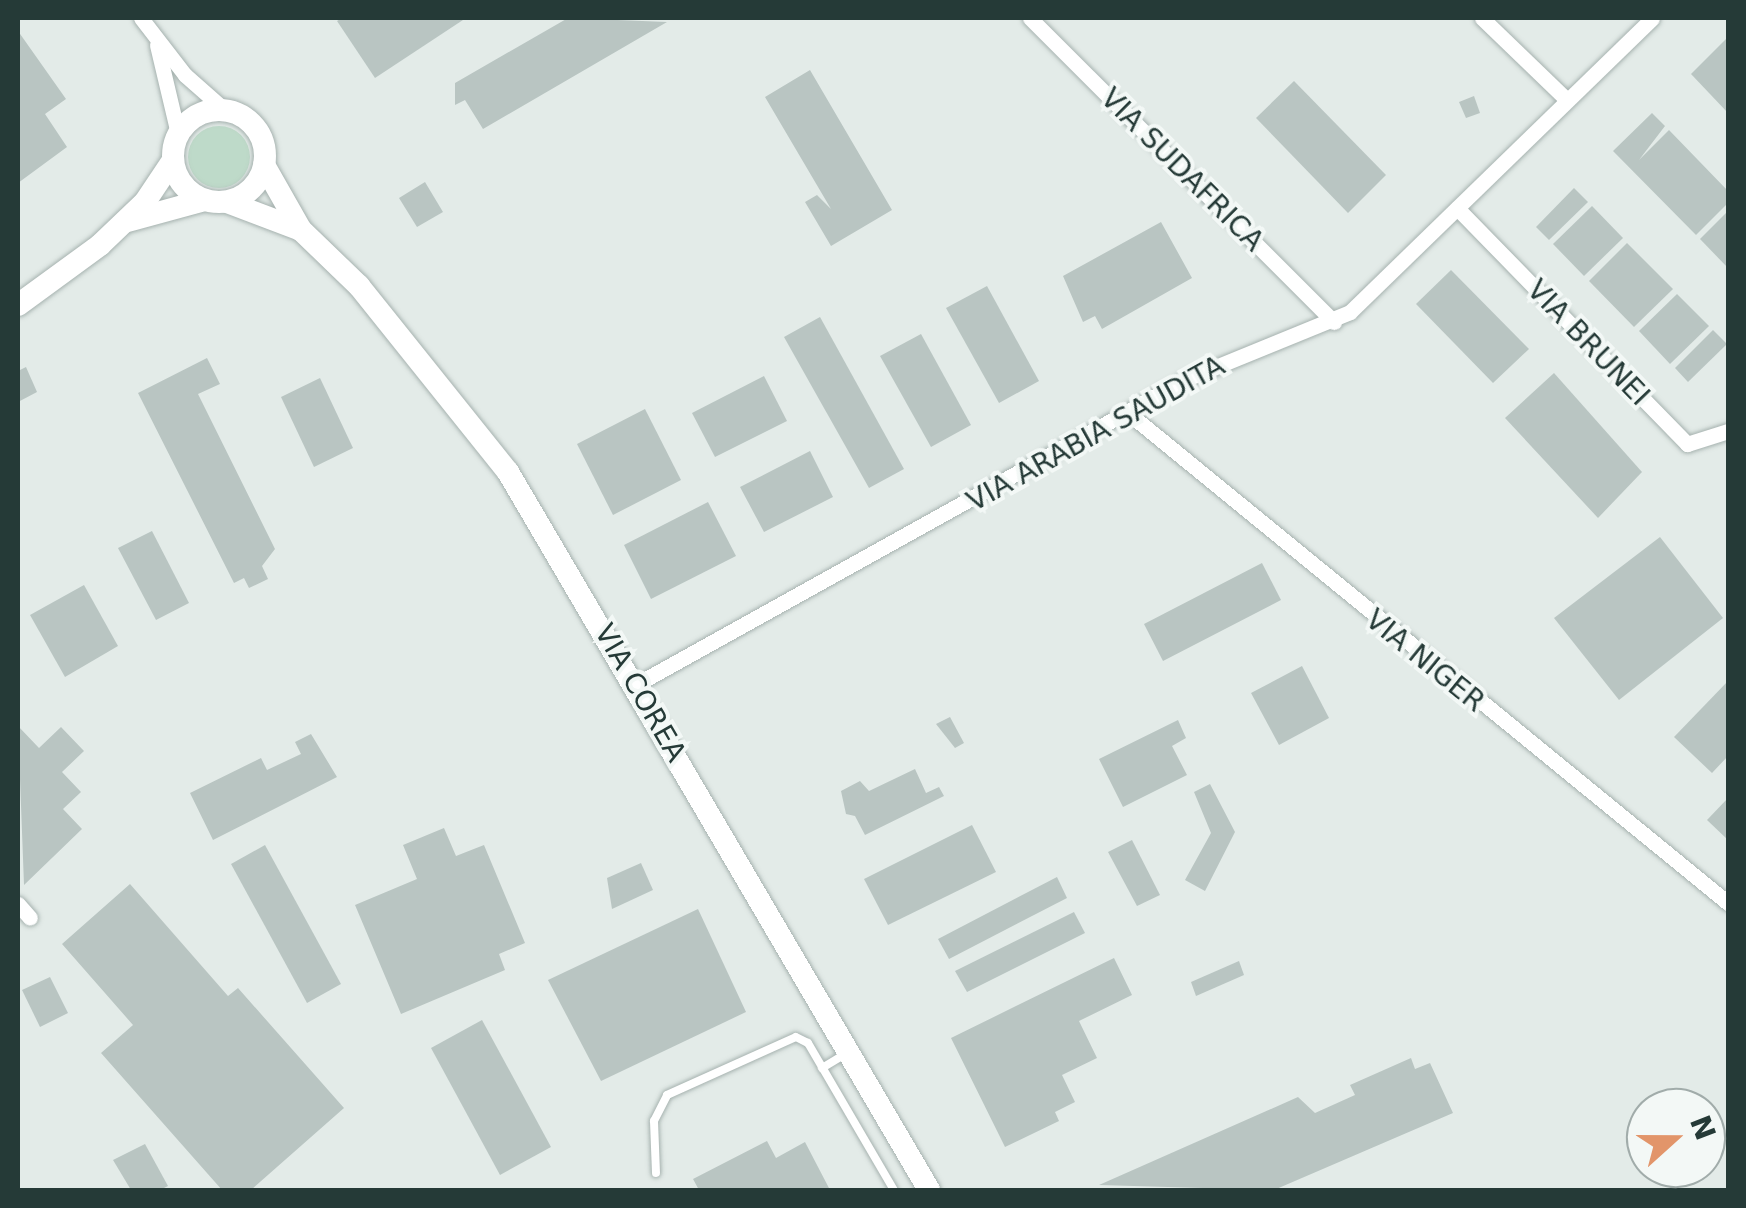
<!DOCTYPE html>
<style>
body{margin:0}
#map{position:relative;width:1746px;height:1208px;overflow:hidden;background:#e3ebe8;font-family:"DejaVu Sans",sans-serif}
div>[style]{position:absolute}
.green>*{inset:0;background:#bedac9}
.round{border-radius:50%}
.building>*{inset:0;background:#b9c5c2}
.roads{filter:drop-shadow(0 0 2px #a6b2af) drop-shadow(0 0 2px #a6b2af)}
.lane>*{height:8px;margin:-4px;padding:0 4px;transform-origin:4px;border-radius:4px;background:#fff}
.street>*{height:15px;margin:-7.5px;padding:0 7.5px;transform-origin:7.5px;border-radius:7.5px;background:#fff}
.secondary>*{height:22px;margin:-11px;padding:0 11px;transform-origin:11px;border-radius:11px;background:#fff}
.secondary>.ring{margin:-11px;padding:0;box-sizing:content-box;background:none;border:22px solid #fff;border-radius:50%}
span{translate:-50% -50%;white-space:nowrap;text-align:center;line-height:1.15;-webkit-text-stroke:8px #f3f8f6;paint-order:stroke}
.street-label{font-size:28px;color:#253a37}
.frame{position:absolute;inset:0;border:20px solid #253a37;pointer-events:none}
.north{position:absolute;left:1626px;top:1088px;width:100px;height:100px;box-sizing:border-box;background:#f3f8f6;border:2px solid #a1acaa;border-radius:50%;rotate:69deg;font-size:28px;font-weight:700;line-height:40px;text-align:center;color:#253a37}
.north::after{content:'';display:block;margin:auto;width:35px;height:45px;background:#e2956a;clip-path:polygon(50% 0,100% 100%,50% 72%,0 100%)}
</style>
<div id="map">
<div class="green">
<i class="round" style="left:188px;top:126px;width:62px;height:62px"></i>
</div>
<div class="building">
<i style="clip-path:polygon(342px 18px,466px 18px,375px 78px,337px 21px)"></i>
<i style="clip-path:polygon(568px 18px,667px 22px,483px 129px,465px 100px,455px 105px,455px 83px)"></i>
<i style="clip-path:polygon(18px 31px,66px 99px,45px 114px,67px 147px,18px 183px)"></i>
<i style="clip-path:polygon(1728px 37px,1728px 113px,1691px 74px)"></i>
<i style="clip-path:polygon(810px 70px,892px 210px,831px 246px,805px 202px,817px 195px,831px 209px,765px 97px)"></i>
<i style="clip-path:polygon(1294px 81px,1386px 175px,1348px 213px,1256px 118px)"></i>
<i style="clip-path:polygon(1474px 96px,1480px 113px,1466px 118px,1459px 102px)"></i>
<i style="clip-path:polygon(1652px 113px,1665px 126px,1639px 160px,1669px 130px,1728px 191px,1728px 203px,1696px 235px,1613px 151px)"></i>
<i style="clip-path:polygon(425px 182px,443px 212px,417px 227px,399px 198px)"></i>
<i style="clip-path:polygon(1574px 188px,1588px 202px,1549px 240px,1536px 227px)"></i>
<i style="clip-path:polygon(1592px 206px,1623px 238px,1584px 276px,1553px 244px)"></i>
<i style="clip-path:polygon(1728px 211px,1728px 268px,1700px 239px)"></i>
<i style="clip-path:polygon(1161px 222px,1192px 278px,1102px 329px,1095px 316px,1083px 322px,1063px 276px)"></i>
<i style="clip-path:polygon(1627px 243px,1673px 289px,1634px 327px,1589px 281px)"></i>
<i style="clip-path:polygon(1451px 270px,1529px 349px,1493px 383px,1416px 304px)"></i>
<i style="clip-path:polygon(987px 286px,1039px 381px,999px 403px,946px 308px)"></i>
<i style="clip-path:polygon(1677px 294px,1709px 326px,1670px 364px,1639px 331px)"></i>
<i style="clip-path:polygon(820px 317px,904px 469px,869px 488px,784px 337px)"></i>
<i style="clip-path:polygon(1713px 330px,1727px 344px,1688px 382px,1675px 368px)"></i>
<i style="clip-path:polygon(921px 334px,971px 425px,931px 447px,880px 356px)"></i>
<i style="clip-path:polygon(207px 358px,220px 384px,198px 394px,275px 549px,262px 566px,268px 579px,249px 588px,244px 578px,228px 586px,234px 583px,138px 393px)"></i>
<i style="clip-path:polygon(26px 367px,37px 392px,18px 402px,18px 371px)"></i>
<i style="clip-path:polygon(1554px 373px,1642px 472px,1598px 518px,1505px 418px)"></i>
<i style="clip-path:polygon(764px 376px,787px 421px,715px 457px,692px 413px)"></i>
<i style="clip-path:polygon(320px 378px,353px 448px,314px 467px,281px 397px)"></i>
<i style="clip-path:polygon(645px 409px,681px 480px,613px 515px,577px 444px)"></i>
<i style="clip-path:polygon(810px 451px,833px 497px,764px 532px,740px 487px)"></i>
<i style="clip-path:polygon(708px 502px,736px 556px,651px 599px,624px 545px)"></i>
<i style="clip-path:polygon(152px 531px,189px 603px,156px 620px,118px 548px)"></i>
<i style="clip-path:polygon(1660px 537px,1723px 618px,1619px 700px,1554px 618px)"></i>
<i style="clip-path:polygon(1262px 563px,1281px 600px,1163px 661px,1144px 624px)"></i>
<i style="clip-path:polygon(84px 585px,118px 646px,65px 677px,30px 615px)"></i>
<i style="clip-path:polygon(1302px 666px,1329px 718px,1279px 745px,1251px 693px)"></i>
<i style="clip-path:polygon(1728px 681px,1728px 756px,1712px 773px,1674px 737px)"></i>
<i style="clip-path:polygon(950px 717px,964px 743px,955px 748px,936px 724px)"></i>
<i style="clip-path:polygon(1178px 720px,1186px 738px,1172px 746px,1187px 775px,1123px 807px,1099px 759px)"></i>
<i style="clip-path:polygon(18px 726px,39px 748px,61px 727px,84px 751px,62px 772px,81px 792px,63px 809px,82px 829px,24px 885px)"></i>
<i style="clip-path:polygon(311px 734px,337px 777px,213px 840px,190px 793px,261px 758px,267px 770px,301px 754px,295px 742px)"></i>
<i style="clip-path:polygon(915px 769px,926px 793px,939px 787px,944px 796px,865px 835px,855px 816px,846px 814px,841px 791px,860px 781px,869px 791px)"></i>
<i style="clip-path:polygon(1210px 784px,1235px 832px,1205px 891px,1185px 880px,1211px 833px,1194px 792px)"></i>
<i style="clip-path:polygon(1728px 798px,1728px 840px,1707px 820px)"></i>
<i style="clip-path:polygon(972px 825px,996px 872px,888px 925px,864px 879px)"></i>
<i style="clip-path:polygon(444px 828px,456px 856px,484px 845px,525px 943px,499px 954px,505px 970px,401px 1014px,355px 905px,417px 879px,403px 845px)"></i>
<i style="clip-path:polygon(1132px 840px,1160px 895px,1137px 906px,1108px 852px)"></i>
<i style="clip-path:polygon(265px 845px,341px 984px,307px 1003px,231px 864px)"></i>
<i style="clip-path:polygon(641px 863px,653px 890px,612px 909px,607px 878px)"></i>
<i style="clip-path:polygon(1057px 877px,1067px 898px,949px 959px,938px 939px)"></i>
<i style="clip-path:polygon(130px 884px,228px 996px,238px 988px,344px 1108px,251px 1190px,222px 1190px,101px 1053px,133px 1025px,62px 944px)"></i>
<i style="clip-path:polygon(698px 909px,746px 1012px,601px 1081px,548px 980px)"></i>
<i style="clip-path:polygon(1074px 912px,1085px 933px,967px 992px,955px 971px)"></i>
<i style="clip-path:polygon(1114px 958px,1132px 995px,1079px 1021px,1097px 1058px,1062px 1075px,1075px 1102px,1055px 1112px,1059px 1121px,1005px 1147px,951px 1038px)"></i>
<i style="clip-path:polygon(1239px 961px,1244px 975px,1196px 996px,1191px 982px)"></i>
<i style="clip-path:polygon(50px 977px,68px 1013px,40px 1027px,22px 990px)"></i>
<i style="clip-path:polygon(482px 1020px,551px 1147px,500px 1175px,431px 1048px)"></i>
<i style="clip-path:polygon(1411px 1058px,1415px 1069px,1430px 1063px,1453px 1113px,1274px 1190px,1099px 1185px,1298px 1097px,1315px 1113px,1355px 1095px,1350px 1085px)"></i>
<i style="clip-path:polygon(767px 1141px,776px 1158px,805px 1142px,830px 1190px,699px 1190px,693px 1179px)"></i>
<i style="clip-path:polygon(145px 1144px,168px 1186px,160px 1190px,131px 1190px,113px 1160px)"></i>
</div>
<div class="roads">
<div class="lane">
<i style="left:822px;top:1068px;width:27px;rotate:-31deg"></i>
<i style="left:656px;top:1173px;width:52px;rotate:-92.2deg"></i>
<i style="left:654px;top:1121px;width:29px;rotate:-63deg"></i>
<i style="left:667px;top:1095px;width:141px;rotate:-24.2deg"></i>
<i style="left:796px;top:1037px;width:13px;rotate:27deg"></i>
<i style="left:808px;top:1043px;width:170px;rotate:59.7deg"></i>
</div>
<div class="street">
<i style="left:141px;top:18px;width:72px;rotate:52.3deg"></i>
<i style="left:185px;top:75px;width:55px;rotate:41.3deg"></i>
<i style="left:1030px;top:18px;width:430px;rotate:45deg"></i>
<i style="left:1482px;top:18px;width:118px;rotate:44deg"></i>
<i style="left:157px;top:45px;width:91px;rotate:76.7deg"></i>
<i style="left:1457px;top:208px;width:330px;rotate:45.7deg"></i>
<i style="left:1687px;top:444px;width:43px;rotate:-17.6deg"></i>
<i style="left:1127px;top:412px;width:776px;rotate:39.25deg"></i>
<i style="left:635px;top:685px;width:630px;rotate:-29.05deg"></i>
<i style="left:1186px;top:379px;width:177px;rotate:-22.2deg"></i>
<i style="left:1350px;top:312px;width:421px;rotate:-44.2deg"></i>
<i style="left:18px;top:904px;width:18px;rotate:49deg"></i>
</div>
<div class="secondary">
<i class="ring" style="left:173px;top:110px;width:70px;height:70px"></i>
<i style="left:264px;top:165px;width:75px;rotate:60.4deg"></i>
<i style="left:301px;top:230px;width:81px;rotate:44deg"></i>
<i style="left:359px;top:286px;width:238px;rotate:51.3deg"></i>
<i style="left:508px;top:472px;width:832px;rotate:59.61deg"></i>
<i style="left:227px;top:202px;width:79px;rotate:20.7deg"></i>
<i style="left:128px;top:221px;width:79px;rotate:-15.4deg"></i>
<i style="left:18px;top:305px;width:102px;rotate:-36.2deg"></i>
<i style="left:100px;top:245px;width:62px;rotate:-43.7deg"></i>
<i style="left:145px;top:202px;width:50px;rotate:-56.3deg"></i>
</div>
</div>
<div class="street-label">
<span style="left:1182px;top:170px;rotate:45deg">VIA SUDAFRICA</span>
<span style="left:1588px;top:343px;rotate:46deg">VIA BRUNEI</span>
<span style="left:1096px;top:434px;rotate:-29deg">VIA ARABIA SAUDITA</span>
<span style="left:1425px;top:661px;rotate:39deg">VIA NIGER</span>
<span style="left:640px;top:693px;rotate:60deg">VIA COREA</span>
</div>
<div class="frame"></div>
<div class="north">N</div>
</div>
